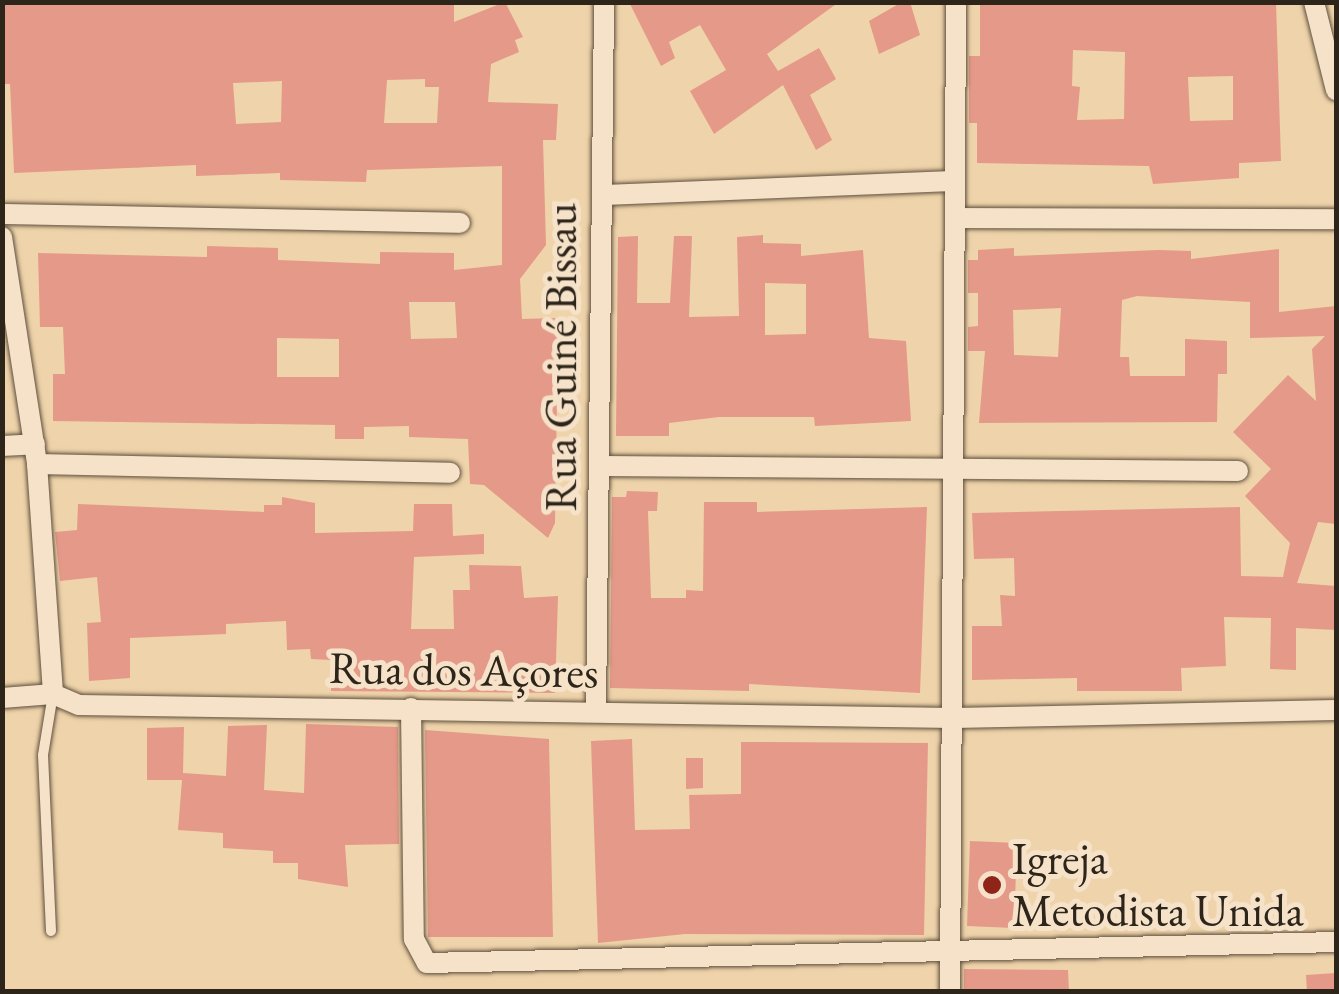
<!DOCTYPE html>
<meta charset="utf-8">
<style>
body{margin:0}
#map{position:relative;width:1339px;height:994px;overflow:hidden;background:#efd3aa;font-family:"EB Garamond",serif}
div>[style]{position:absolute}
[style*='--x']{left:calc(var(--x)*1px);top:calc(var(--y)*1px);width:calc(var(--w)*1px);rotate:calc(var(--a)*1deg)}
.building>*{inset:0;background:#e59989}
.roads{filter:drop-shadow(0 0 2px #5e503e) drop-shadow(0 0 2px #5e503e)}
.service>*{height:10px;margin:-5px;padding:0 5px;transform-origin:5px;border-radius:5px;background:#f5e2c8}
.minor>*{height:20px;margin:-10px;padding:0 10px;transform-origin:10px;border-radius:10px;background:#f5e2c8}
.dots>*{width:28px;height:28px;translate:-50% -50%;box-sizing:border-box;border:5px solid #f5e2c8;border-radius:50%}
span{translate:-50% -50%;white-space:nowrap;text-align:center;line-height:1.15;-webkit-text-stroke:10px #f5e2c8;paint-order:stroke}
.street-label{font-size:45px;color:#2e251a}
.poi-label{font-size:45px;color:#2e251a}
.left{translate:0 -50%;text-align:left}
.frame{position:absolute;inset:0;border:5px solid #2e251a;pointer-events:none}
</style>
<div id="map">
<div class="building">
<i style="clip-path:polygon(evenodd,2px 2px,454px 2px,454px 22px,505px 2px,523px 37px,515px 40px,519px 52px,491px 64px,488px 102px,558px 104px,556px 140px,543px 140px,546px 245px,520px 279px,522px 319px,555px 318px,558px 336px,555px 523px,548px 538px,484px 485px,470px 484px,468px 439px,409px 437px,409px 426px,364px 427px,364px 439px,335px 439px,335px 425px,53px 421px,53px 374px,65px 374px,63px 327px,40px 327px,38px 253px,207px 257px,207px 246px,278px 248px,278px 260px,380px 264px,380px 252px,454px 253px,454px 270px,502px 265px,502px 166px,367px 170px,366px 182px,280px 180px,280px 173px,196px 176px,196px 165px,14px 173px,10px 84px,2px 84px,2px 2px,425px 79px,425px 87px,439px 87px,437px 123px,384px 123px,387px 80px,425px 79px,2px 2px,282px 81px,281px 122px,236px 124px,233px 83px,282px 81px,2px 2px,409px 302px,455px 302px,457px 338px,411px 339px,409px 302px,2px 2px,277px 338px,339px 339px,339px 377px,277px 377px,277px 338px)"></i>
<i style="clip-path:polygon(629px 2px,839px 2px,767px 54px,778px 71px,819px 48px,836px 79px,810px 95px,832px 140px,816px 150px,783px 85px,714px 134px,690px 91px,726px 70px,700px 25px,669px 42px,675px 58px,661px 66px)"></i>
<i style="clip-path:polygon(902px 2px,910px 2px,920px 35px,879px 54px,869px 21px)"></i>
<i style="clip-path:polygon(evenodd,980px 2px,1276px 2px,1281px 161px,1239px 163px,1239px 178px,1153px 184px,1149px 166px,977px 163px,977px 123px,969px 123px,969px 56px,980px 56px,980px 2px,1073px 50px,1125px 52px,1124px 119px,1077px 120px,1080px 87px,1072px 86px,1073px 50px,980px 2px,1233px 76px,1233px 120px,1190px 121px,1188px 77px,1233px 76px)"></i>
<i style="clip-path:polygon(evenodd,763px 235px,763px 243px,801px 244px,801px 256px,863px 250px,869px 338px,906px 341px,911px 421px,815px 426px,814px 417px,719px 417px,669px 423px,669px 436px,616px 436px,618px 237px,638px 236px,637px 303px,670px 303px,674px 236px,692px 236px,689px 317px,739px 316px,737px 237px,763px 235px,765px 283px,806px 284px,806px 334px,765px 335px,765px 283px)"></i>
<i style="clip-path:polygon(evenodd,1014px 248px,1014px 256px,1158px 250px,1191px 251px,1191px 259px,1279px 249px,1279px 312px,1336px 306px,1336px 524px,1318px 522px,1297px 583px,1336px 586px,1336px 630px,1296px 628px,1296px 670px,1270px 669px,1271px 618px,1224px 617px,1226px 666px,1181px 668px,1182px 691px,1077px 691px,1077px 678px,972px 680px,972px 626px,1002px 626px,1000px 595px,1015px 596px,1014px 558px,974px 559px,972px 513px,1240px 507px,1241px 576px,1283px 577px,1290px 543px,1245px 496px,1271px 469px,1233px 432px,1288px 375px,1316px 401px,1312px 349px,1325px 336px,1250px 338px,1250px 302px,1137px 296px,1122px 300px,1120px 357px,1129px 357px,1130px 376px,1185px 376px,1185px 339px,1227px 341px,1227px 374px,1218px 374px,1217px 422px,979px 423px,985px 351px,968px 351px,968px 327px,978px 326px,978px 293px,968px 293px,968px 260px,978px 260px,978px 250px,1014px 248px,1061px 308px,1058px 357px,1014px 355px,1013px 310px,1061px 308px)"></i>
<i style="clip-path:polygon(627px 491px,658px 492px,657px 511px,648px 511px,651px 598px,686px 598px,686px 590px,703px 591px,704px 502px,757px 502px,757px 512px,927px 507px,920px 693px,749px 684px,749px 691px,610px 688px,612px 497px,626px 497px)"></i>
<i style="clip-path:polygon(282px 497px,315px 503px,315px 533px,413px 531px,414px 504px,452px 504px,453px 536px,484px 534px,484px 554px,414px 557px,411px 629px,454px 629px,453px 590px,470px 590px,469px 565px,521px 566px,524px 598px,558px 596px,555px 693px,331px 691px,331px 660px,311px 659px,310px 649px,287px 650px,286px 621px,226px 624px,226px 634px,130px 638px,130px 678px,89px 681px,87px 623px,101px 622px,97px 577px,60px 581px,55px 532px,77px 530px,78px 504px,264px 512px,264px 505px,282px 505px)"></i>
<i style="clip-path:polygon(306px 724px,398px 727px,399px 844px,345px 845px,348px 887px,298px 879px,298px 863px,273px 863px,273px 851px,223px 848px,223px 833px,178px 830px,182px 780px,147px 780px,147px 728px,184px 727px,183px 773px,226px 776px,228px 726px,267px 725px,264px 790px,304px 793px)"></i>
<i style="clip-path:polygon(425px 730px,549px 739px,553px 937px,428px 937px)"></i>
<i style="clip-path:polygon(632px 739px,635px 830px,690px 829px,689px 795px,741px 794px,741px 742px,928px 743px,924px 935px,685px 934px,598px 943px,591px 741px)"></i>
<i style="clip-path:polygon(686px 758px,703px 758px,703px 788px,686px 789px)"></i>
<i style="clip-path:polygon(970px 841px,1017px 843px,1014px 928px,967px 926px)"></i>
<i style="clip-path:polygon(964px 969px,1068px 970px,1069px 992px,964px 992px)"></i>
<i style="clip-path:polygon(1336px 973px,1336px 992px,1307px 992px,1306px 975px)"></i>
</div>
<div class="roads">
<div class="service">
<i style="--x:51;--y:931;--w:176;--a:-92.6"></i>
<i style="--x:43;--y:755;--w:62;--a:-80.7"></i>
</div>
<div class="minor">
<i style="--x:1314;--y:2;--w:91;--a:76"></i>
<i style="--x:602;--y:195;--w:353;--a:-2.3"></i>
<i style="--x:2;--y:214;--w:458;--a:1.1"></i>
<i style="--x:956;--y:218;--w:380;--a:0.2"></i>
<i style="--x:2;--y:237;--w:230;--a:81.2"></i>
<i style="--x:37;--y:464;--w:231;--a:86"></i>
<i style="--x:53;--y:694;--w:28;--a:23"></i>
<i style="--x:79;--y:705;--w:875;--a:0.85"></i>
<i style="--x:954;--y:718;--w:382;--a:-1.2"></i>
<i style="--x:2;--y:446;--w:33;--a:-3"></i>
<i style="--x:37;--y:464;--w:413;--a:1.2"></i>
<i style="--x:602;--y:466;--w:636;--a:0.45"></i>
<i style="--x:2;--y:698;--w:51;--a:-4.5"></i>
<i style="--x:411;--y:708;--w:231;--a:89.3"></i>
<i style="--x:414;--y:939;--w:27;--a:62"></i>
<i style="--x:427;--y:963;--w:909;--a:-1.32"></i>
<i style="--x:596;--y:712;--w:710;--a:-89.35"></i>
<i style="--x:950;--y:992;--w:990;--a:-89.65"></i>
</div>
</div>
<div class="dots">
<i style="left:992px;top:885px;background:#8f2418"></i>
</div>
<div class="street-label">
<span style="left:561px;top:357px;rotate:-90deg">Rua Guiné Bissau</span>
<span style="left:464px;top:670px;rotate:1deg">Rua dos Açores</span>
</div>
<div class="poi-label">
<span class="left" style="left:1012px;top:885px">Igreja<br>Metodista Unida</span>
</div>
<div class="frame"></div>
</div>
